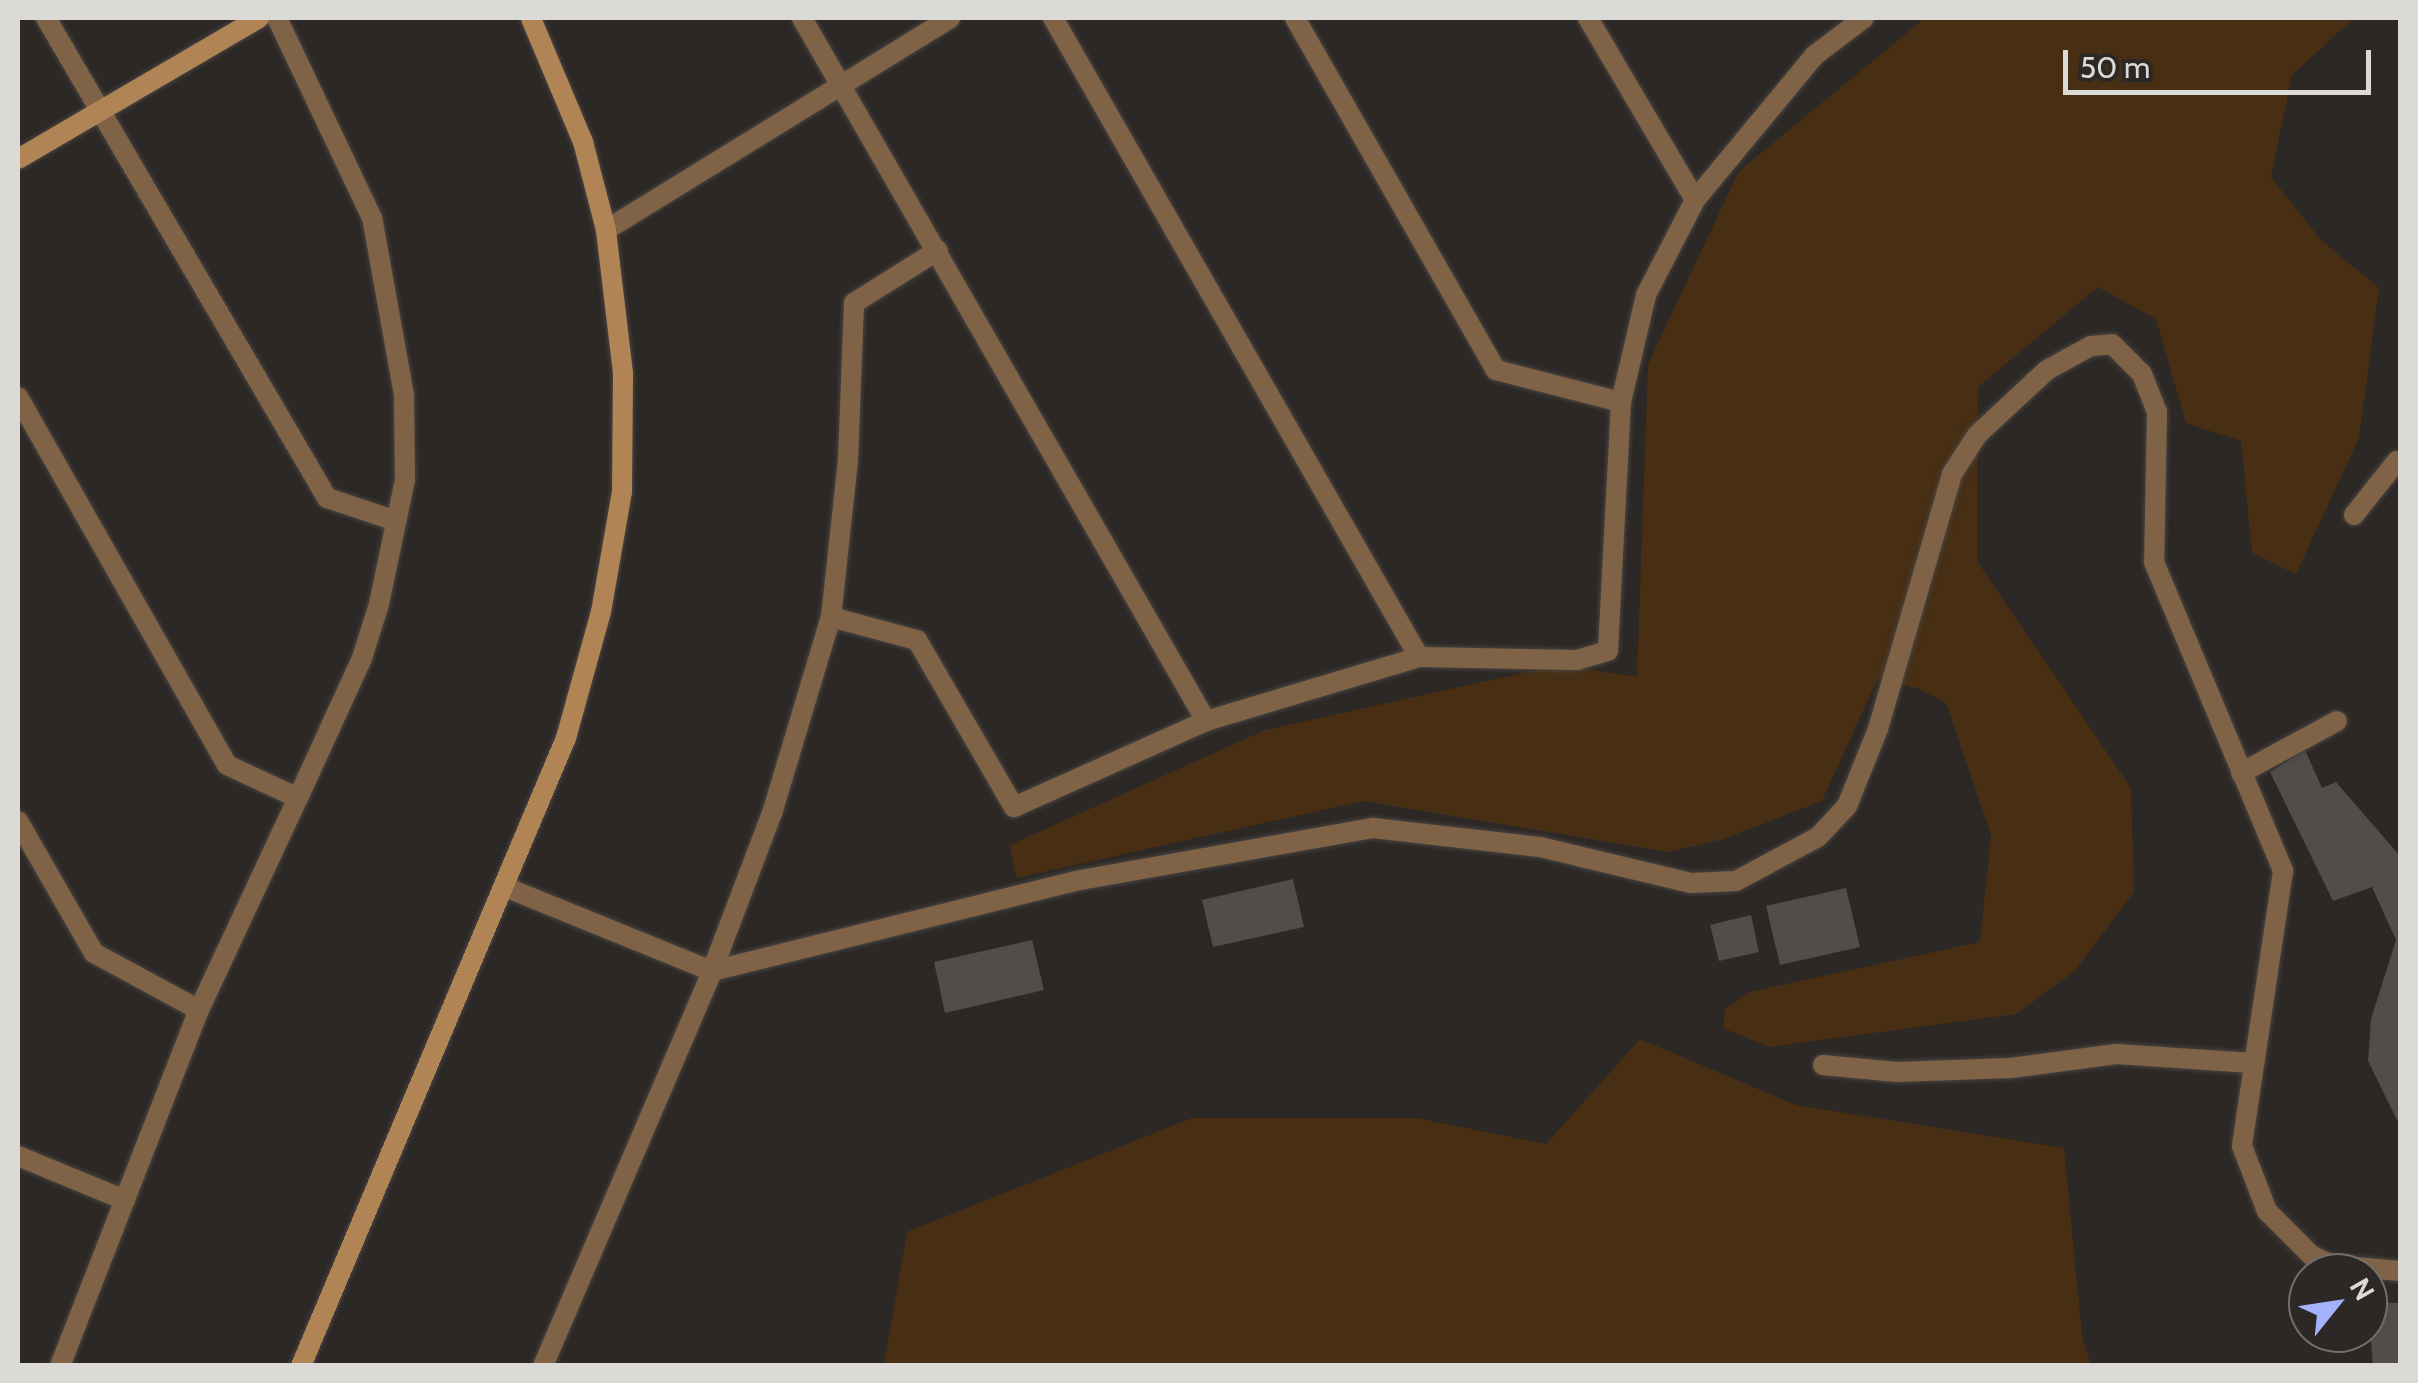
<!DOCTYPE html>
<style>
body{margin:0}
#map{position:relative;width:2418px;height:1383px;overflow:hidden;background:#2c2825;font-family:Cabin,sans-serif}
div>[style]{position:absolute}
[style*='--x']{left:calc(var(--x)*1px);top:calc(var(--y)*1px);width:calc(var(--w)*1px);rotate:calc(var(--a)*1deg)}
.green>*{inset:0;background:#482e13}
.building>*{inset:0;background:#514d49}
.roads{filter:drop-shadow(0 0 2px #484441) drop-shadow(0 0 2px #484441)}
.lane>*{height:20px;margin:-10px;padding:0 10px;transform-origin:10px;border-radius:10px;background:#806347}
.street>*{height:20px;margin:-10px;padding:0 10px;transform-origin:10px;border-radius:10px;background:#806347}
.secondary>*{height:20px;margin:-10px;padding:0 10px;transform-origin:10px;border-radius:10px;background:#b18456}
span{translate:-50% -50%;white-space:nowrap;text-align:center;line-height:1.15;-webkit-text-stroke:9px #2c2825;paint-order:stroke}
.frame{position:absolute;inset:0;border:20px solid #dcdad7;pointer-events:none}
.north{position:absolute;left:2288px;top:1253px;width:100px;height:100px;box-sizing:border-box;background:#2c2825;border:2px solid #726f6c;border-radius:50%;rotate:60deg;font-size:28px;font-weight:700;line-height:40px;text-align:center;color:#dcdad7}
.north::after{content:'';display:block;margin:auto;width:35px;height:45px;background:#a4b2fc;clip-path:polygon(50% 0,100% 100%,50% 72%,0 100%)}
.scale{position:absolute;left:2063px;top:50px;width:308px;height:45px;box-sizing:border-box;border:5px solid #dcdad7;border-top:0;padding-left:12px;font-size:30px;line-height:35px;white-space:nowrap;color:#dcdad7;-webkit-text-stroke:8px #2c2825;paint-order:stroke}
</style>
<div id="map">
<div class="green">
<i style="clip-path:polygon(1925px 18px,2354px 18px,2292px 75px,2271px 177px,2321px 240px,2379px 288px,2359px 438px,2296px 574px,2252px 553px,2241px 441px,2186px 423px,2156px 319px,2098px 287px,1978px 387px,1977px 561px,2131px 788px,2134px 892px,2074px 972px,2016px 1014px,1769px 1047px,1723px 1028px,1725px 1009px,1749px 992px,1980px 942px,1991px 835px,1946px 703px,1918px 688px,1877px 680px,1822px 801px,1724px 839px,1668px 852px,1364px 801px,1016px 878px,1010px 845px,1265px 730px,1559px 665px,1637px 677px,1648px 364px,1739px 171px)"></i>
<i style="clip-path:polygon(1640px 1039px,1796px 1105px,2064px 1148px,2082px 1335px,2091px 1365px,884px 1365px,907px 1232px,1192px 1118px,1416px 1118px,1546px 1144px)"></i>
</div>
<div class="building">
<i style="clip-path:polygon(2305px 750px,2322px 788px,2336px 782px,2400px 856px,2400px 1126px,2368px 1061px,2371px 1019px,2396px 940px,2372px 887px,2333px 901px,2270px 772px)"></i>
<i style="clip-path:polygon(1293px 879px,1304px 927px,1213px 947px,1202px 900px)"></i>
<i style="clip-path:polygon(1846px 888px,1860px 947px,1780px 965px,1766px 906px)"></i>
<i style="clip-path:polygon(1751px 915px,1759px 952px,1719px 961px,1710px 925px)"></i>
<i style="clip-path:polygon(1032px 940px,1044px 990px,945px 1013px,934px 962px)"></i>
<i style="clip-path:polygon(2368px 1302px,2400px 1303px,2400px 1366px,2373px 1366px)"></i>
</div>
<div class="roads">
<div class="lane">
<i style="--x:2241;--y:773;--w:109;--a:-28.4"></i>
<i style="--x:1823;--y:1065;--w:74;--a:5.4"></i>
<i style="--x:1897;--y:1072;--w:114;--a:-2"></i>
<i style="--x:2011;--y:1068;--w:106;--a:-7.6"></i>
<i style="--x:2116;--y:1054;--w:137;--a:3.8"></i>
</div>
<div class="street">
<i style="--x:46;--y:18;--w:556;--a:59.65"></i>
<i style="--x:327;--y:498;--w:73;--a:18.4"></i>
<i style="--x:802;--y:18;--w:811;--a:60.11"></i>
<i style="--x:1206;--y:721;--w:222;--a:-16.7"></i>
<i style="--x:1419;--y:657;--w:736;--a:-119.8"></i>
<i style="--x:1295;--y:18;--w:405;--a:60.3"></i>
<i style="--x:1496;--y:370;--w:129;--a:14.4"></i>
<i style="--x:1621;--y:402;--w:249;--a:93"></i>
<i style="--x:1608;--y:651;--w:32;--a:164"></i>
<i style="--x:1577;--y:660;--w:158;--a:-178.9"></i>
<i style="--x:1588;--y:18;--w:211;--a:59.5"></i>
<i style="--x:606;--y:230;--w:404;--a:-31.6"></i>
<i style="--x:18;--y:397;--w:423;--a:60.4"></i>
<i style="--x:227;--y:765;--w:78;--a:24.9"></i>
<i style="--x:298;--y:798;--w:154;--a:-65.4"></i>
<i style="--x:362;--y:658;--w:57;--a:-72.5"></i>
<i style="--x:379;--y:604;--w:127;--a:-78.2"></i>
<i style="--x:405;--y:480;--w:85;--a:-90.7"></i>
<i style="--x:404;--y:395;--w:180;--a:-100.2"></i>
<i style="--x:372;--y:218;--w:221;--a:-115.4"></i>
<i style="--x:1621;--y:402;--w:110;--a:-76.8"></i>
<i style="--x:1646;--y:295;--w:107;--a:-62.7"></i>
<i style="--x:1695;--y:200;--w:188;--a:-50.4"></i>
<i style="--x:1815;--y:55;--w:61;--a:-37.1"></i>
<i style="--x:2354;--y:515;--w:69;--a:-51.5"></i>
<i style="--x:2397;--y:461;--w:5;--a:53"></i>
<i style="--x:831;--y:617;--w:89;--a:15"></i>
<i style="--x:917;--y:640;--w:193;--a:59.9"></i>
<i style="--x:1014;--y:807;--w:210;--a:-24.1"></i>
<i style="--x:18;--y:821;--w:152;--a:60.1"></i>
<i style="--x:94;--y:953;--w:119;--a:28.5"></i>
<i style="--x:199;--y:1010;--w:234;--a:-65"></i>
<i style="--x:505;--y:887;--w:223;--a:22.1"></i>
<i style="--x:712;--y:971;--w:374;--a:-13.9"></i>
<i style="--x:1075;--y:881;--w:303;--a:-10.1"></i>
<i style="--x:1373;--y:828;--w:168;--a:6.5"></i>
<i style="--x:1540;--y:847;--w:155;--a:13.4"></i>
<i style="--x:1691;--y:883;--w:45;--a:-2.5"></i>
<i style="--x:1736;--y:881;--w:93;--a:-28.2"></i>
<i style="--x:1818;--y:837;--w:42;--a:-46.9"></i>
<i style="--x:1847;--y:806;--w:83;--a:-68.1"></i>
<i style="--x:1878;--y:729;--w:266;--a:-73.8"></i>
<i style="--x:1952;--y:474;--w:46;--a:-57.3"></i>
<i style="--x:1977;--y:435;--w:96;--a:-42.9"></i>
<i style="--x:2047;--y:370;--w:50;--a:-28.6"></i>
<i style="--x:2091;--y:346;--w:21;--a:-5"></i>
<i style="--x:2112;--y:344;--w:42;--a:45"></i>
<i style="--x:2142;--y:374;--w:41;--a:68.5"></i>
<i style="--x:2157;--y:412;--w:150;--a:91.1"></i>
<i style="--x:2154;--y:562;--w:335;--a:67.3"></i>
<i style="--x:2283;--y:871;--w:278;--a:98.5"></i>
<i style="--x:2242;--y:1146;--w:70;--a:69"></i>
<i style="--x:2267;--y:1211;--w:64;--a:45"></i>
<i style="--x:2312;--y:1256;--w:22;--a:24"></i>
<i style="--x:2332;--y:1265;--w:68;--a:5"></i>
<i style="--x:18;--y:1156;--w:116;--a:22.4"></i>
<i style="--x:60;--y:1366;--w:382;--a:-68.7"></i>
<i style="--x:543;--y:1366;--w:430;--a:-66.8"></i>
<i style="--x:712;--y:971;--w:172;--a:-69.2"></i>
<i style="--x:773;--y:810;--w:202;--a:-73.3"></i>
<i style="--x:831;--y:617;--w:158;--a:-83.8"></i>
<i style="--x:848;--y:460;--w:157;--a:-87.8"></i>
<i style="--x:854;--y:303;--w:99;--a:-32.2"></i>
</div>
<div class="secondary">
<i style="--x:18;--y:159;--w:279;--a:-30.3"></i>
<i style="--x:301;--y:1366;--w:682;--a:-67.12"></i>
<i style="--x:566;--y:738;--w:131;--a:-74.5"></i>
<i style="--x:601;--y:612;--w:122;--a:-80.1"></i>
<i style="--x:622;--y:492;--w:119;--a:-89.5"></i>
<i style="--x:623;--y:373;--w:144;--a:-96.8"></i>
<i style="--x:606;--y:230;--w:91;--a:-104.6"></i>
<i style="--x:583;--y:142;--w:134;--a:-112.8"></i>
</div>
</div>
<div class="frame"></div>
<div class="north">N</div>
<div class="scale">50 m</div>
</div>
